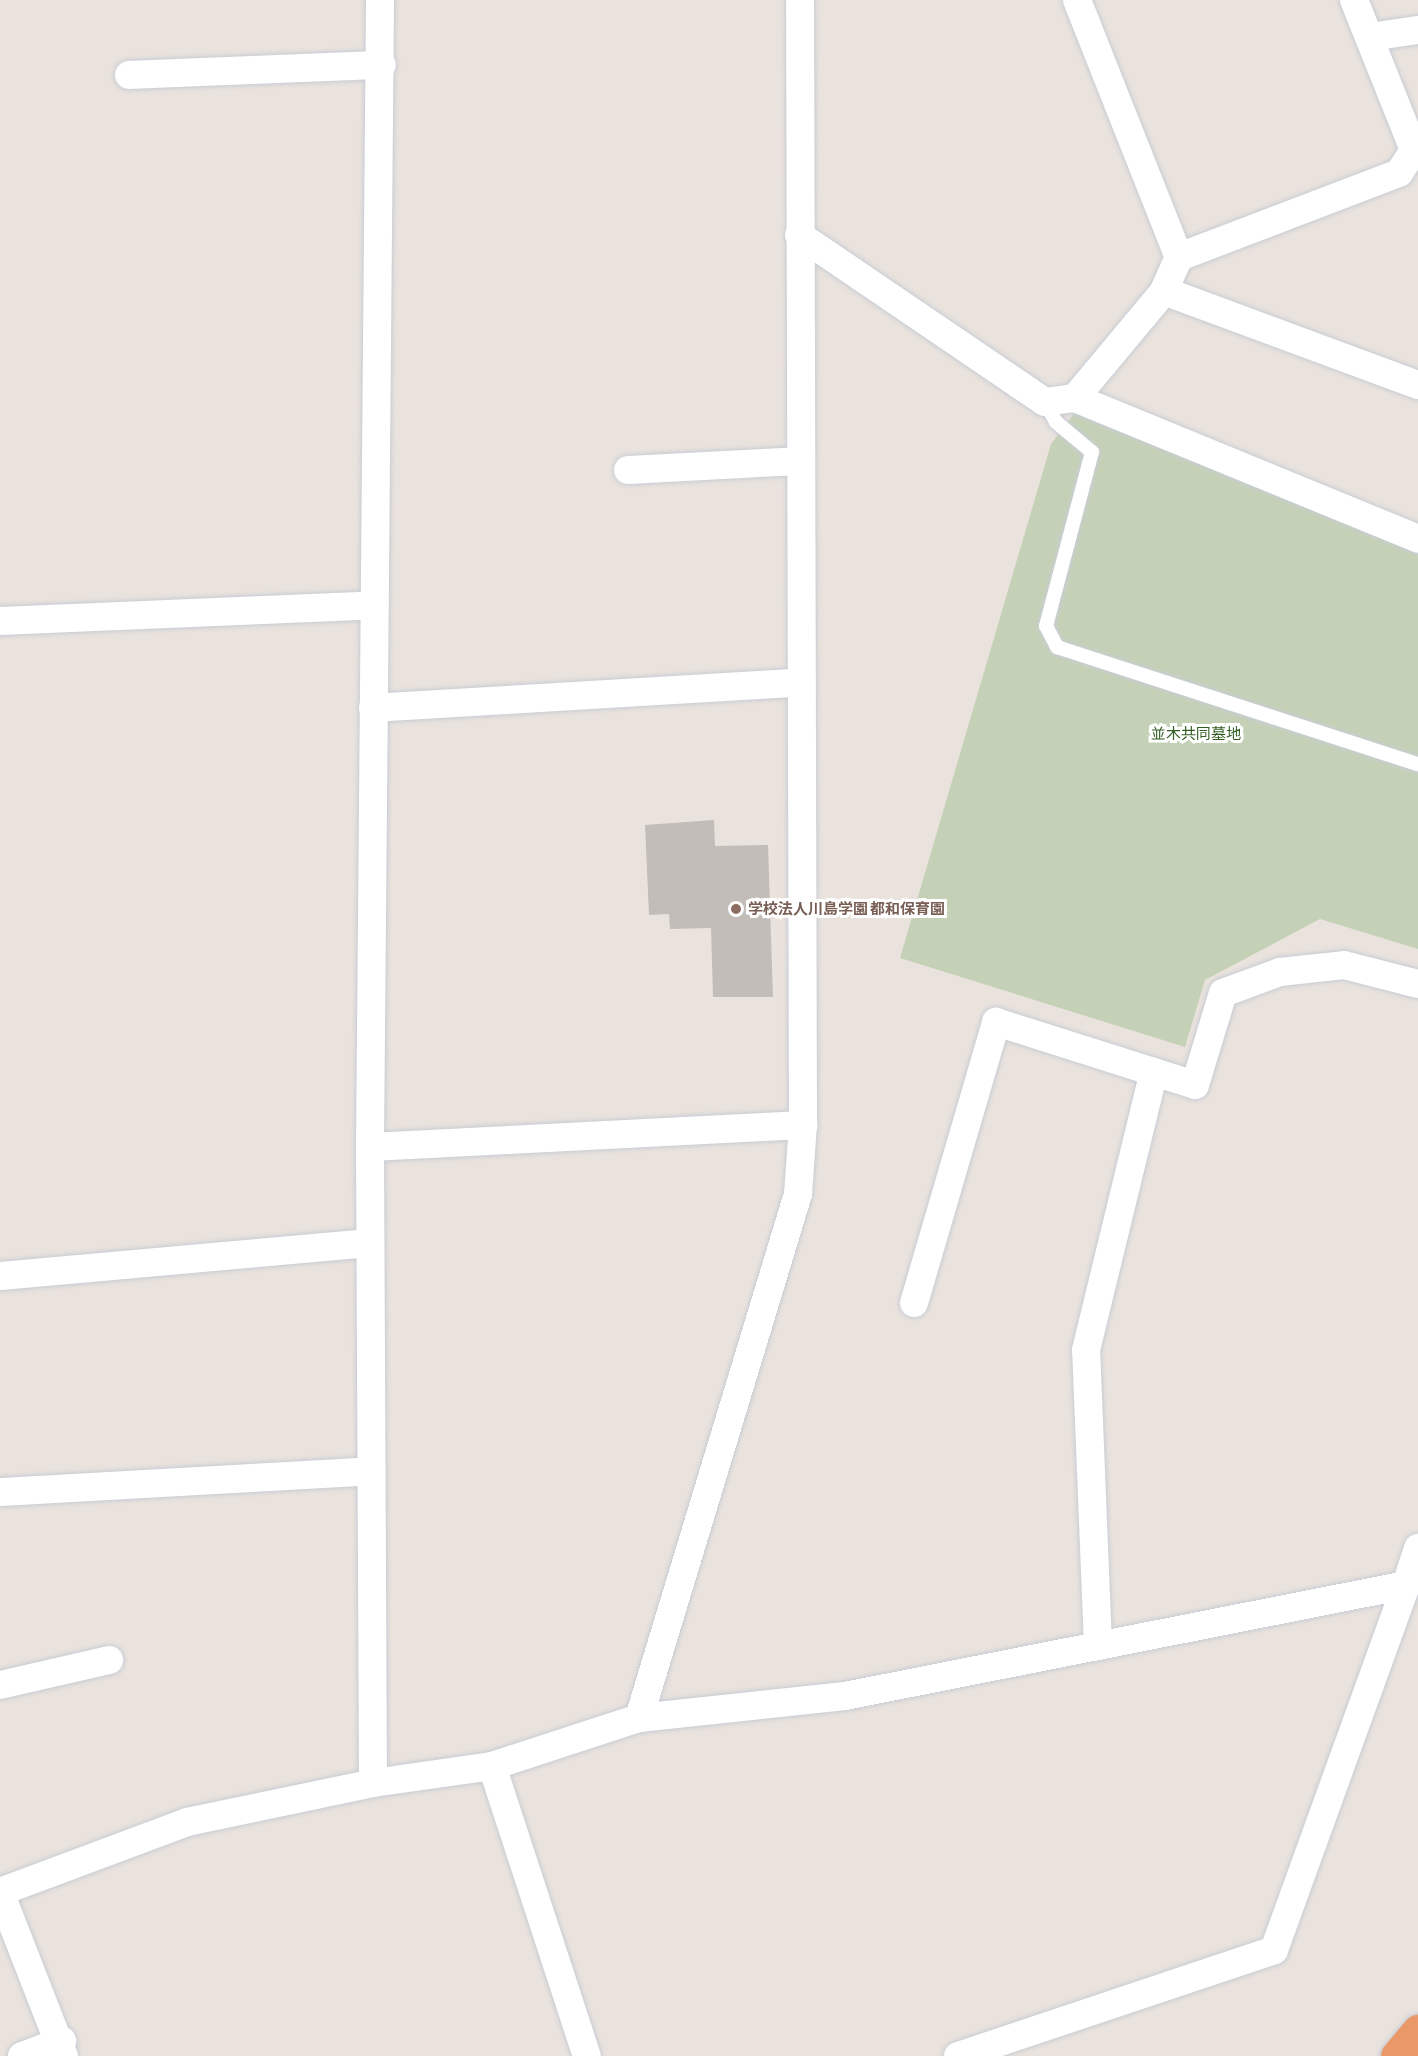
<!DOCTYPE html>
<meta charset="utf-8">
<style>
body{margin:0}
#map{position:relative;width:1418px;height:2056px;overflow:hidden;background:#eae3dd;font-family:"Asap Condensed","Noto Sans JP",sans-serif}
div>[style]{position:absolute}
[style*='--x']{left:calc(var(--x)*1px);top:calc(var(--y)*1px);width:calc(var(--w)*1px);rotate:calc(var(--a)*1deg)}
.cemetery>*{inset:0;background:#c5d1b6}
.building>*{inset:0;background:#c2bdb9}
.roads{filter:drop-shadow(0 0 2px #c8ccd5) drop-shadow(0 0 2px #c8ccd5)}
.lane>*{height:14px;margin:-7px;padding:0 7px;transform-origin:7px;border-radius:7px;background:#fff}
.street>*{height:28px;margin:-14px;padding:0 14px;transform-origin:14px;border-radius:14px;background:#fff}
.highway>*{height:33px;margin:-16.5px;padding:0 16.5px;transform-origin:16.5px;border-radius:16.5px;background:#ea9867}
.dots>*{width:16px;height:16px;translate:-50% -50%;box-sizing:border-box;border:3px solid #fff;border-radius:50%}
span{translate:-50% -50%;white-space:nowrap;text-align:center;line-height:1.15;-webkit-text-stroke:6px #fff;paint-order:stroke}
.park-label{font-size:15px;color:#325d22}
.education-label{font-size:15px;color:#785e54;font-weight:700}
.left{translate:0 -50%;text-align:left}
</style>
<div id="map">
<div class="cemetery">
<i style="clip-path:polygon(1079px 407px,1418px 551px,1418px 949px,1320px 919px,1205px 980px,1185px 1047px,900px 958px,1051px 444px)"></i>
</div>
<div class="building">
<i style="clip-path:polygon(714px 820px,715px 846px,768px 845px,773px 997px,713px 997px,711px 928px,670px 929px,669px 914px,649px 915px,645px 825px)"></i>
</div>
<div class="roads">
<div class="lane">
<i style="--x:1045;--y:402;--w:23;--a:61"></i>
<i style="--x:1056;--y:422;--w:47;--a:39.8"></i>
<i style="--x:1092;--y:452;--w:180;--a:104.8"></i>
<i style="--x:1046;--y:626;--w:24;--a:62"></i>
<i style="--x:1057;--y:647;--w:379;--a:18"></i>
</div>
<div class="street">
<i style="--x:1077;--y:0;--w:277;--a:68.4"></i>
<i style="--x:1354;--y:0;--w:162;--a:68.2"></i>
<i style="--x:1414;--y:150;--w:27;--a:123"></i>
<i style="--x:1399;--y:173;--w:235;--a:159.1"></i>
<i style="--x:1179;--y:257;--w:37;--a:114"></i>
<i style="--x:1164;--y:291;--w:271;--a:20.3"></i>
<i style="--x:1370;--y:37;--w:49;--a:-8.3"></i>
<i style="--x:129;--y:75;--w:253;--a:-2.3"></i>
<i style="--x:799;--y:235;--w:297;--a:34.2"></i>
<i style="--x:1045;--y:402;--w:30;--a:-8"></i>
<i style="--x:1075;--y:398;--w:371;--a:22.3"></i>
<i style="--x:1075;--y:398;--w:139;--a:-50.2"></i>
<i style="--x:628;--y:470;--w:170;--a:-3"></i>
<i style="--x:0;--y:621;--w:375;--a:-2.4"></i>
<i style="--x:373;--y:708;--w:427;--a:-3.4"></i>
<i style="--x:370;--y:1147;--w:434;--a:-2.9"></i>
<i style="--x:0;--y:1276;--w:371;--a:-5.1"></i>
<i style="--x:914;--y:1303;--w:293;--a:-73.7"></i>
<i style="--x:996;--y:1022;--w:166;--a:17.6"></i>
<i style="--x:0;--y:1492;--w:372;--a:-3.2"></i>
<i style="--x:1098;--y:1646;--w:296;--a:-92.3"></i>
<i style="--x:1086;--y:1350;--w:286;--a:-76.3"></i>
<i style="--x:1154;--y:1072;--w:43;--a:17.6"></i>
<i style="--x:1195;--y:1085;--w:96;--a:-73.1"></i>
<i style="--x:1223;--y:993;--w:61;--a:-20.2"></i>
<i style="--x:1280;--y:972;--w:64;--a:-6.2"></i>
<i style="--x:1344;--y:965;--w:76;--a:14.4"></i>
<i style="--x:0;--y:1685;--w:112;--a:-12.9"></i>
<i style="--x:639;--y:1718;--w:548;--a:-73.12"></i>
<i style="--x:798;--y:1194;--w:69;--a:-85.9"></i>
<i style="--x:803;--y:1125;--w:1125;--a:-90.15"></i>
<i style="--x:492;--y:1766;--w:305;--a:71.9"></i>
<i style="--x:373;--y:1783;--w:636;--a:-90.27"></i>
<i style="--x:370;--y:1147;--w:1147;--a:-89.5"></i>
<i style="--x:0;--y:1892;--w:200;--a:-20.5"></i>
<i style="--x:187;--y:1822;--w:190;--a:-11.8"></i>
<i style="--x:373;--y:1783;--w:120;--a:-8.1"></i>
<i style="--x:492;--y:1766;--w:155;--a:-18.1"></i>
<i style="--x:639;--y:1718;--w:207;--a:-6.1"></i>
<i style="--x:845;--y:1696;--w:572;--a:-11.19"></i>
<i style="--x:1406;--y:1585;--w:39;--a:-72"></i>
<i style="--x:0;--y:1892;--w:176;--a:68.7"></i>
<i style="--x:22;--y:2056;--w:43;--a:-20.6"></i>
<i style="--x:958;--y:2056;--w:333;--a:-18.5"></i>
<i style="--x:1274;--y:1950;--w:388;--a:-70.1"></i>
</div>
<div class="highway">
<i style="--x:1397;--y:2056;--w:33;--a:-50"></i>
</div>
</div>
<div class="dots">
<i style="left:736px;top:909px;background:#8d6e63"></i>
</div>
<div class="park-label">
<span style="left:1196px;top:734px">並木共同墓地</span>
</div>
<div class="education-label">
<span class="left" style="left:748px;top:909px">学校法人川島学園 都和保育園</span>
</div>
</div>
